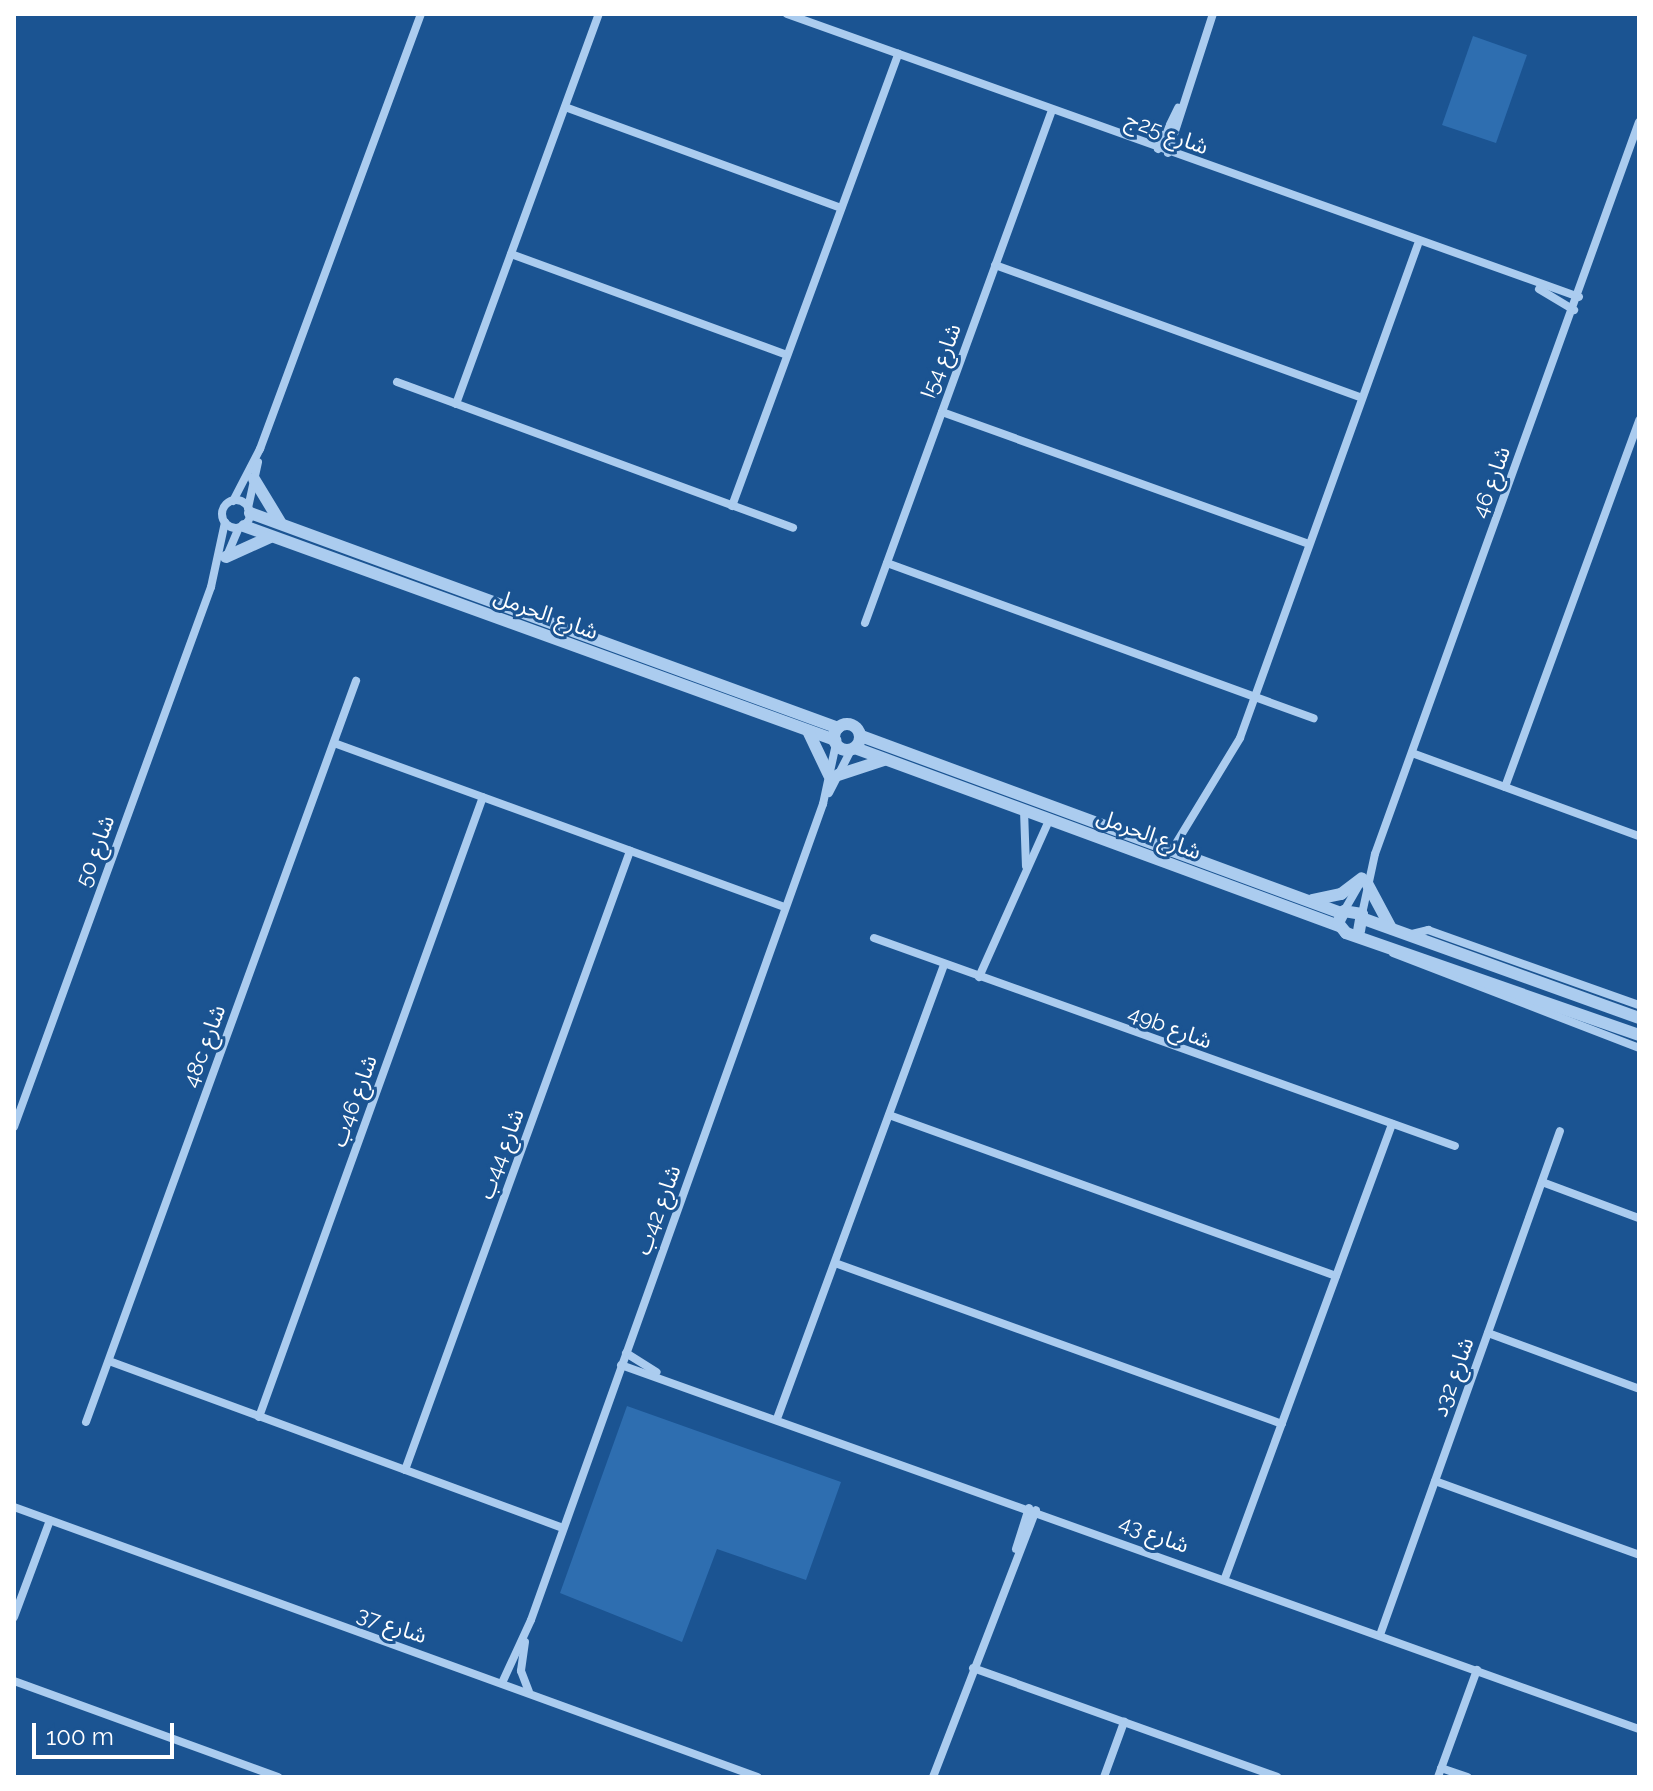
<!DOCTYPE html>
<meta charset="utf-8">
<style>
body{margin:0}
#map{position:relative;width:1653px;height:1791px;overflow:hidden;background:#1b5492;font-family:Raleway,"Noto Sans Arabic",sans-serif}
div>[style]{position:absolute}
[style*='--x']{left:calc(var(--x)*1px);top:calc(var(--y)*1px);width:calc(var(--w)*1px);rotate:calc(var(--a)*1deg)}
.green>*{inset:0;background:#2e6eb0}
.minor>*{height:8px;margin:-4px;padding:0 4px;transform-origin:4px;border-radius:4px;background:#abccef}
.minor>.ring{margin:-4px;padding:0;box-sizing:content-box;background:none;border:8px solid #abccef;border-radius:50%}
.tertiary>*{height:12px;margin:-6px;padding:0 6px;transform-origin:6px;border-radius:6px;background:#abccef}
.tertiary>.ring{margin:-6px;padding:0;box-sizing:content-box;background:none;border:12px solid #abccef;border-radius:50%}
span{translate:-50% -50%;white-space:nowrap;text-align:center;line-height:1.15;-webkit-text-stroke:6px #1b5492;paint-order:stroke}
.street-label{font-size:22px;color:#fff}
.frame{position:absolute;inset:0;border:16px solid #fff;pointer-events:none}
.scale{position:absolute;left:32px;top:1723px;width:142px;height:36px;box-sizing:border-box;border:4px solid #fff;border-top:0;padding-left:10px;font-size:24px;line-height:28px;white-space:nowrap;color:#fff;-webkit-text-stroke:6px #1b5492;paint-order:stroke}
</style>
<div id="map">
<div class="green">
<i style="clip-path:polygon(1473px 36px,1527px 55px,1496px 143px,1442px 125px)"></i>
<i style="clip-path:polygon(627px 1406px,841px 1482px,806px 1580px,717px 1549px,682px 1642px,560px 1593px)"></i>
</div>
<div class="minor">
<i style="--x:787;--y:14;--w:841;--a:19.66"></i>
<i style="--x:565;--y:107;--w:294;--a:20.1"></i>
<i style="--x:1158;--y:149;--w:46;--a:-64"></i>
<i style="--x:1168;--y:153;--w:146;--a:-72.1"></i>
<i style="--x:511;--y:254;--w:294;--a:20.1"></i>
<i style="--x:995;--y:265;--w:390;--a:19.9"></i>
<i style="--x:1539;--y:289;--w:41;--a:31"></i>
<i style="--x:397;--y:382;--w:422;--a:20.2"></i>
<i style="--x:456;--y:404;--w:415;--a:-69.9"></i>
<i style="--x:942;--y:412;--w:390;--a:19.8"></i>
<i class="ring" style="left:222px;top:500px;width:20px;height:20px"></i>
<i style="--x:233;--y:501;--w:59;--a:-62.6"></i>
<i style="--x:260;--y:449;--w:464;--a:-69.7"></i>
<i style="--x:732;--y:506;--w:482;--a:-69.8"></i>
<i style="--x:248;--y:508;--w:47;--a:-77.7"></i>
<i style="--x:226;--y:558;--w:33;--a:-67"></i>
<i style="--x:887;--y:563;--w:454;--a:20"></i>
<i style="--x:865;--y:623;--w:546;--a:-69.97"></i>
<i style="--x:334;--y:743;--w:480;--a:20"></i>
<i style="--x:1412;--y:753;--w:242;--a:20.1"></i>
<i style="--x:1505;--y:787;--w:391;--a:-69.9"></i>
<i style="--x:829;--y:793;--w:48;--a:-62.9"></i>
<i style="--x:1024;--y:810;--w:56;--a:88"></i>
<i style="--x:1172;--y:850;--w:131;--a:-58.7"></i>
<i style="--x:1240;--y:738;--w:525;--a:-70.18"></i>
<i style="--x:1344;--y:911;--w:32;--a:-60"></i>
<i style="--x:1362;--y:914;--w:61;--a:-77.8"></i>
<i style="--x:1375;--y:854;--w:778;--a:-70.17"></i>
<i style="--x:1408;--y:935;--w:21;--a:-14"></i>
<i style="--x:1428;--y:930;--w:224;--a:19.6"></i>
<i style="--x:874;--y:938;--w:617;--a:19.7"></i>
<i style="--x:1393;--y:953;--w:264;--a:21.1"></i>
<i style="--x:979;--y:977;--w:174;--a:-65.9"></i>
<i style="--x:889;--y:1115;--w:475;--a:19.8"></i>
<i style="--x:14;--y:1127;--w:575;--a:-69.96"></i>
<i style="--x:211;--y:587;--w:66;--a:-77.8"></i>
<i style="--x:1542;--y:1182;--w:103;--a:20.4"></i>
<i style="--x:835;--y:1263;--w:475;--a:19.8"></i>
<i style="--x:1488;--y:1333;--w:161;--a:20.3"></i>
<i style="--x:626;--y:1353;--w:36;--a:32"></i>
<i style="--x:109;--y:1361;--w:484;--a:20.2"></i>
<i style="--x:621;--y:1365;--w:1081;--a:19.68"></i>
<i style="--x:778;--y:1416;--w:481;--a:-69.8"></i>
<i style="--x:259;--y:1417;--w:659;--a:-70.14"></i>
<i style="--x:86;--y:1422;--w:789;--a:-69.98"></i>
<i style="--x:405;--y:1470;--w:659;--a:-70.02"></i>
<i style="--x:1435;--y:1481;--w:217;--a:19.9"></i>
<i style="--x:14;--y:1507;--w:791;--a:19.95"></i>
<i style="--x:1016;--y:1549;--w:43;--a:-72.4"></i>
<i style="--x:1225;--y:1578;--w:484;--a:-69.8"></i>
<i style="--x:14;--y:1617;--w:103;--a:-69.6"></i>
<i style="--x:1380;--y:1635;--w:535;--a:-70.35"></i>
<i style="--x:525;--y:1642;--w:29;--a:98"></i>
<i style="--x:521;--y:1671;--w:22;--a:69"></i>
<i style="--x:973;--y:1668;--w:323;--a:19.7"></i>
<i style="--x:14;--y:1681;--w:281;--a:20"></i>
<i style="--x:502;--y:1683;--w:69;--a:-65.3"></i>
<i style="--x:531;--y:1620;--w:867;--a:-70.31"></i>
<i style="--x:823;--y:804;--w:61;--a:-77.8"></i>
<i style="--x:1441;--y:1768;--w:28;--a:19"></i>
<i style="--x:933;--y:1777;--w:286;--a:-68.9"></i>
<i style="--x:1104;--y:1777;--w:59;--a:-70"></i>
<i style="--x:1438;--y:1777;--w:114;--a:-70"></i>
</div>
<div class="tertiary">
<i style="--x:254;--y:479;--w:50;--a:58.8"></i>
<i style="--x:250;--y:513;--w:626;--a:20.08"></i>
<i style="--x:244;--y:526;--w:629;--a:19.91"></i>
<i style="--x:226;--y:557;--w:48;--a:-24.4"></i>
<i class="ring" style="left:834px;top:724px;width:14px;height:14px"></i>
<i style="--x:808;--y:731;--w:49;--a:64.5"></i>
<i style="--x:861;--y:736;--w:512;--a:20.24"></i>
<i style="--x:855;--y:748;--w:516;--a:20.19"></i>
<i style="--x:838;--y:775;--w:48;--a:-18.1"></i>
<i style="--x:1368;--y:885;--w:49;--a:61.9"></i>
<i style="--x:1312;--y:900;--w:30;--a:-12"></i>
<i style="--x:1341;--y:894;--w:26;--a:-37"></i>
<i style="--x:1364;--y:919;--w:292;--a:19.8"></i>
<i style="--x:1359;--y:931;--w:17;--a:-80"></i>
<i style="--x:1362;--y:914;--w:18;--a:-171"></i>
<i style="--x:1344;--y:911;--w:13;--a:117"></i>
<i style="--x:1338;--y:923;--w:13;--a:51"></i>
<i style="--x:1346;--y:933;--w:310;--a:19.2"></i>
</div>
<div class="street-label">
<span style="left:1167px;top:133px;rotate:20deg">شارع 25ج</span>
<span style="left:941px;top:361px;rotate:-70deg">شارع 54ا</span>
<span style="left:1491px;top:482px;rotate:-70deg">شارع 46</span>
<span style="left:546px;top:614px;rotate:20deg">شارع الحرمل</span>
<span style="left:1149px;top:834px;rotate:20deg">شارع الحرمل</span>
<span style="left:95px;top:851px;rotate:-70deg">شارع 50</span>
<span style="left:1170px;top:1027px;rotate:20deg">49b شارع</span>
<span style="left:204px;top:1046px;rotate:-70deg">48c شارع</span>
<span style="left:354px;top:1101px;rotate:-70deg">شارع 46ب</span>
<span style="left:501px;top:1154px;rotate:-70deg">شارع 44ب</span>
<span style="left:658px;top:1210px;rotate:-70deg">شارع 42ب</span>
<span style="left:1453px;top:1377px;rotate:-70deg">شارع 32د</span>
<span style="left:1154px;top:1534px;rotate:20deg">شارع 43</span>
<span style="left:392px;top:1625px;rotate:19deg">شارع 37</span>
</div>
<div class="frame"></div>
<div class="scale">100 m</div>
</div>
